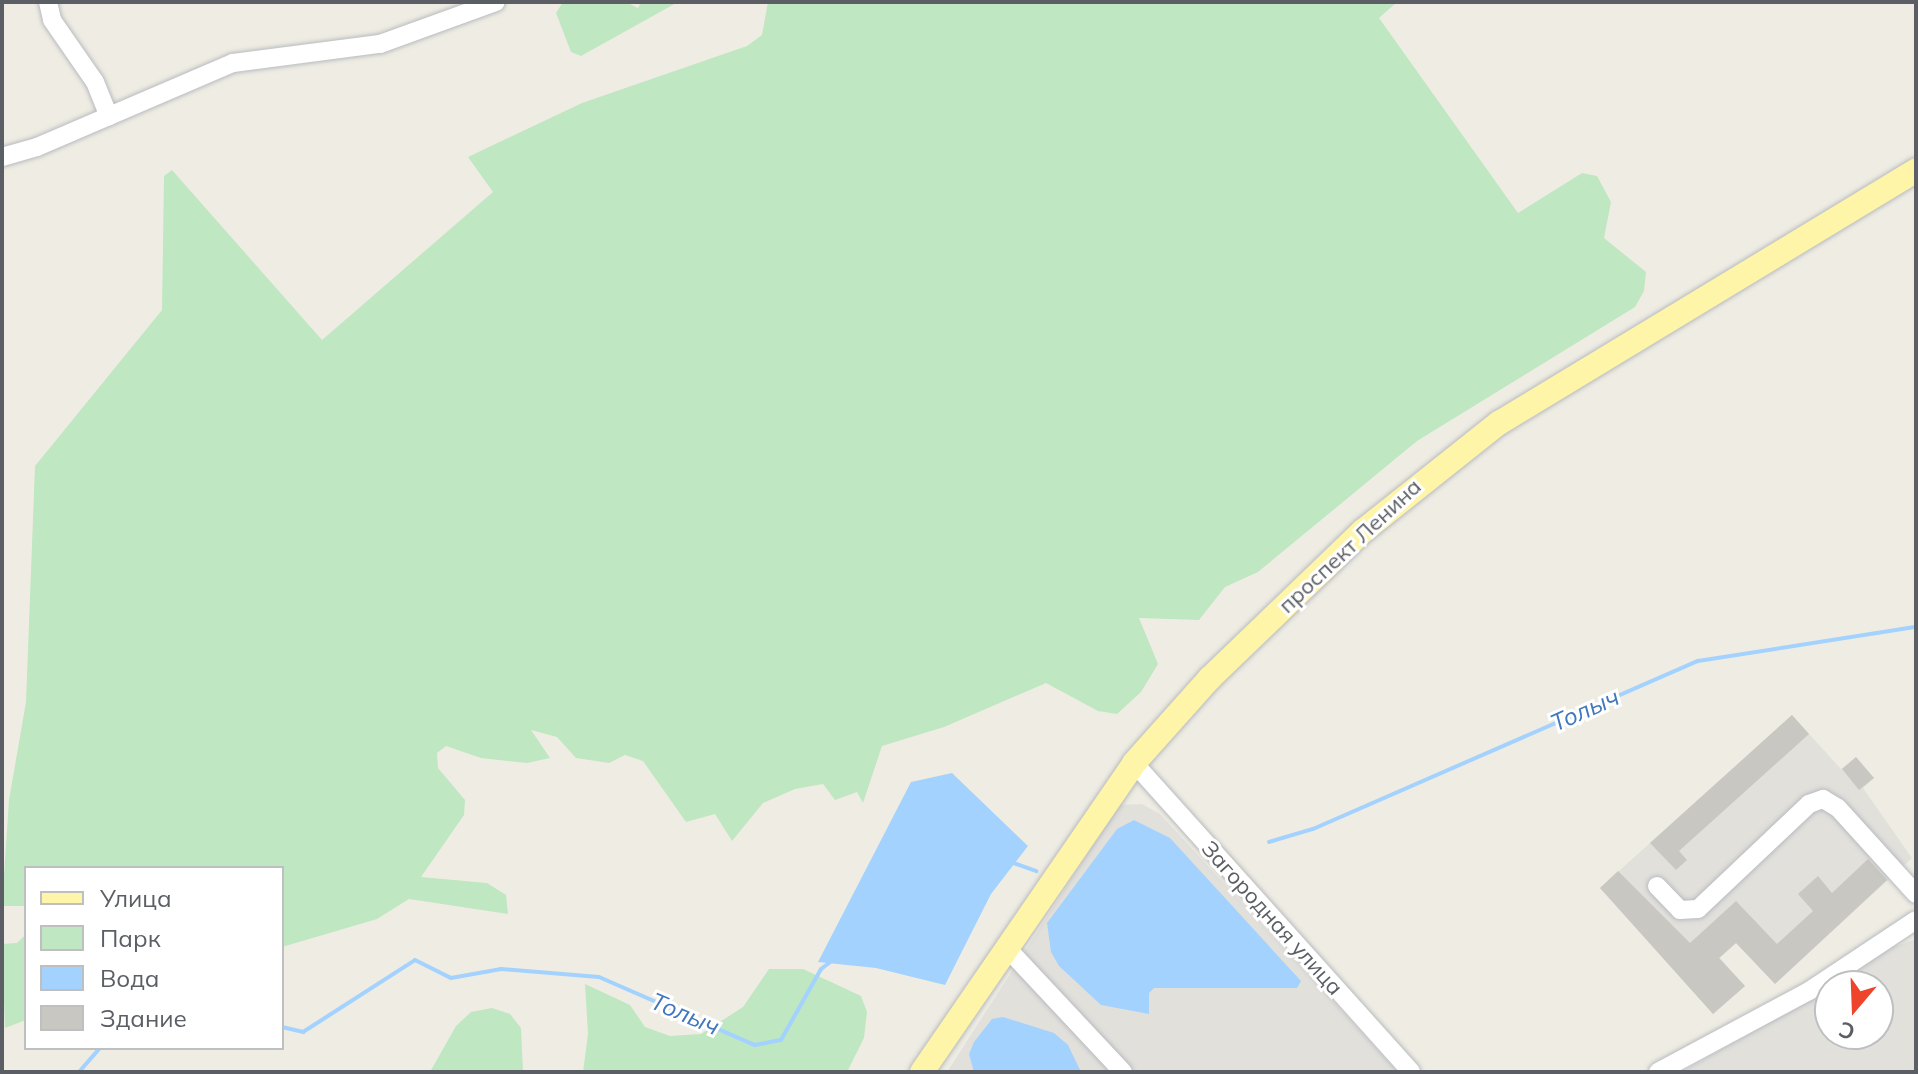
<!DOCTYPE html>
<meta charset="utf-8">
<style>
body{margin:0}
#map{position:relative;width:1918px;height:1074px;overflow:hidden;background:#efede3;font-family:Mulish,sans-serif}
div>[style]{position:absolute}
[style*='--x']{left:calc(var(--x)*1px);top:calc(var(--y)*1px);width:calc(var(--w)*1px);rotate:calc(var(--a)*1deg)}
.industrial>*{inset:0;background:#e2e0db}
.green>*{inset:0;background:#bfe7c1}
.water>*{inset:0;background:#a3d2ff}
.stream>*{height:4px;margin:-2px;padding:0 2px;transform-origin:2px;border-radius:2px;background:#a3d2ff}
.building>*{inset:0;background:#c9c7c1}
.roads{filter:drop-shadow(0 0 2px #b8bbc0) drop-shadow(0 0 2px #b8bbc0)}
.minor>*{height:18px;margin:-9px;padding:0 9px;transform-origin:9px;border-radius:9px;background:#fff}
.major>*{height:24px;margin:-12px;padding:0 12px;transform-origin:12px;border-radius:12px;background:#fff5a8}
span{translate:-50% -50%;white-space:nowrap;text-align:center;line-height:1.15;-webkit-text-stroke:6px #fff;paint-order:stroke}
.street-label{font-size:22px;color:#5b5f65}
.water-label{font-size:24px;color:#4077bd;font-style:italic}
.frame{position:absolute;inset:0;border:4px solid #5b5f65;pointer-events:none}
.legend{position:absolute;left:24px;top:866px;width:260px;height:184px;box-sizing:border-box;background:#fff;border:2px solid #bdbfc1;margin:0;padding:10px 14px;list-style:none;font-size:24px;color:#5b5f65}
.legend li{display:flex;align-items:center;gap:16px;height:40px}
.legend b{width:40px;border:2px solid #bdbfc1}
.north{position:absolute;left:1814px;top:970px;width:80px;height:80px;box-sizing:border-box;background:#fff;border:2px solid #bdbfc1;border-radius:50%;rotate:199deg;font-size:22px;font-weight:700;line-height:32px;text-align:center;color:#5b5f65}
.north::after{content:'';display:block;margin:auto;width:28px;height:36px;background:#ed442b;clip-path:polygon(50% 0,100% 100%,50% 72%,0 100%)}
</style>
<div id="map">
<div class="industrial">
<i style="clip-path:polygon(1792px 715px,1841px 769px,1856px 757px,1874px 778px,1863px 788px,1912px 858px,1775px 984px,1736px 943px,1720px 958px,1745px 986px,1713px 1014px,1600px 888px)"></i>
<i style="clip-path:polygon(1142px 804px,1160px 814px,1398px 1072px,947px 1072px,1119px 805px)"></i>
<i style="clip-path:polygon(1916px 939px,1916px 1072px,1682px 1072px,1830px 988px,1830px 1034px,1878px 1034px,1878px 986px,1834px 986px,1891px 948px)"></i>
</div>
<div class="green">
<i style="clip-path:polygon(563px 2px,626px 2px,638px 8px,641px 2px,678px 2px,581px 56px,571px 52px,556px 13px)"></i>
<i style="clip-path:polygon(768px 2px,1397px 2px,1379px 18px,1518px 213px,1582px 173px,1597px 176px,1611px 202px,1604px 238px,1646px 272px,1644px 291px,1635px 307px,1417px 441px,1258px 572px,1225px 587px,1199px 620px,1139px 618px,1158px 664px,1141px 692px,1117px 714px,1098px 711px,1046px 683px,944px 727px,882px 746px,863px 803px,857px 792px,835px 800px,823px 784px,795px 789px,763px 803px,732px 841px,715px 814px,686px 822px,643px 761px,625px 755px,609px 763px,576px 758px,557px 737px,531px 730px,550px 758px,527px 763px,481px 758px,446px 746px,437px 753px,438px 768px,465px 800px,464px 815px,421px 877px,487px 883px,506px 895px,508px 914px,409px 899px,377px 919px,282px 947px,282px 868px,26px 868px,26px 906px,2px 906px,9px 800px,26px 702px,35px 466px,162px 310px,164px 176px,172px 170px,322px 340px,493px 192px,468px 157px,582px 103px,747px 46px,762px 35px)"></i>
<i style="clip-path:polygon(26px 934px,26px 1020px,5px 1028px,2px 944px,17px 943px)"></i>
<i style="clip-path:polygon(769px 969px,803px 969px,861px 996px,867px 1012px,864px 1038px,847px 1072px,583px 1072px,588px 1034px,585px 984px,630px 1005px,645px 1027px,670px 1036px,701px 1034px,743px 1007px)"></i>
<i style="clip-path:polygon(492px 1008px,510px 1014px,521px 1028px,523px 1072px,430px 1072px,456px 1026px,471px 1012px)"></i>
</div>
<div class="water">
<i style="clip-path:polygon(952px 773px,1028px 846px,991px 894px,945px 985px,876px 968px,818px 962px,911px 782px)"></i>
<i style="clip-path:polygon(1134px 820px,1170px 838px,1301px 981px,1297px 988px,1154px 988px,1149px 993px,1149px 1014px,1101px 1005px,1059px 966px,1051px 952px,1047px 923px,1117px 829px)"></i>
<i style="clip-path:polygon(1003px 1017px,1054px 1033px,1068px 1045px,1081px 1072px,974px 1072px,969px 1054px,974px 1042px,992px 1019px)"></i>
</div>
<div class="stream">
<i style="--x:1269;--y:842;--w:46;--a:-16.5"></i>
<i style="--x:1313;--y:829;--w:420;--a:-23.6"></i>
<i style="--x:1698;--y:661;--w:221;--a:-8.9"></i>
<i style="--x:1011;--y:862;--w:27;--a:20"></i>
<i style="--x:282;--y:1027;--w:22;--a:13"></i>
<i style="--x:303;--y:1032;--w:133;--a:-32.7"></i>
<i style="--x:415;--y:960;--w:40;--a:26.6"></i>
<i style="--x:451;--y:978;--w:51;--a:-10.2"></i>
<i style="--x:501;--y:969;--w:98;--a:4.7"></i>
<i style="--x:599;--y:977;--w:170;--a:23.6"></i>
<i style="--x:755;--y:1045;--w:26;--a:-11"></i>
<i style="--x:781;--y:1040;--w:81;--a:-60.6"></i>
<i style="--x:821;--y:969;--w:15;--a:-37"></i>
<i style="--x:79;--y:1072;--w:32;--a:-49"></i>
</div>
<div class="building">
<i style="clip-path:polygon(1792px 715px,1809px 734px,1679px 851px,1687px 860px,1676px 870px,1650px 843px)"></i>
<i style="clip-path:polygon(1856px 757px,1874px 778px,1859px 790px,1842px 769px)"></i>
<i style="clip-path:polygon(1868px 859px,1887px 880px,1775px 984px,1736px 943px,1719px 958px,1745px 986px,1713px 1014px,1600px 888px,1618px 871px,1690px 943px,1736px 901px,1777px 944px,1813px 911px,1798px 894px,1818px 876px,1832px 893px)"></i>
</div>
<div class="roads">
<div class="minor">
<i style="--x:48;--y:2;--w:18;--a:77"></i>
<i style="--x:52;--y:20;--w:75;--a:55.3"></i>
<i style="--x:95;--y:82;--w:37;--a:68"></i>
<i style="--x:2;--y:157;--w:36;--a:-16"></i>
<i style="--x:37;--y:147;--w:213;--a:-23.2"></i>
<i style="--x:233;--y:63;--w:148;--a:-7.4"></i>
<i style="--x:380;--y:44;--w:123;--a:-19.9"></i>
<i style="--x:1134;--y:763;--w:415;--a:48.1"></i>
<i style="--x:1657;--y:886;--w:33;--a:46"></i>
<i style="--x:1680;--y:910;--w:18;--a:-3"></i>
<i style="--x:1698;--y:909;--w:153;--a:-43.4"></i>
<i style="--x:1809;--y:804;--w:15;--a:-20"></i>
<i style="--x:1823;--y:799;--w:17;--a:31"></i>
<i style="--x:1838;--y:808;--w:116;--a:47.8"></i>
<i style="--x:1006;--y:947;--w:171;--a:46.9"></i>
<i style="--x:1658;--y:1072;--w:171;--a:-28.2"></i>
<i style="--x:1809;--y:991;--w:128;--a:-33.6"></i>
</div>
<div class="major">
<i style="--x:922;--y:1072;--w:375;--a:-55.5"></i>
<i style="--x:1134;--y:763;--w:114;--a:-48.2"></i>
<i style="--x:1210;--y:678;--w:212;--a:-43.9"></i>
<i style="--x:1363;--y:531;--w:174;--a:-38.5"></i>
<i style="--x:1499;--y:423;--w:488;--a:-31.2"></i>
</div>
</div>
<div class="street-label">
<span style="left:1350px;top:546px;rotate:-43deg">проспект Ленина</span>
<span style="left:1272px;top:918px;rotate:48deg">Загородная улица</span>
</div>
<div class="water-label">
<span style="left:1585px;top:710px;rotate:-24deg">Толыч</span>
<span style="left:685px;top:1014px;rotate:23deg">Толыч</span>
</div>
<div class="frame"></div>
<ul class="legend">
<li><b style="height:10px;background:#fff5a8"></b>Улица</li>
<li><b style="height:22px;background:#bfe7c1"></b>Парк</li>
<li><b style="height:22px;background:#a3d2ff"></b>Вода</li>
<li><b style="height:22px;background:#c9c7c1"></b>Здание</li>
</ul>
<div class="north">С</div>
</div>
